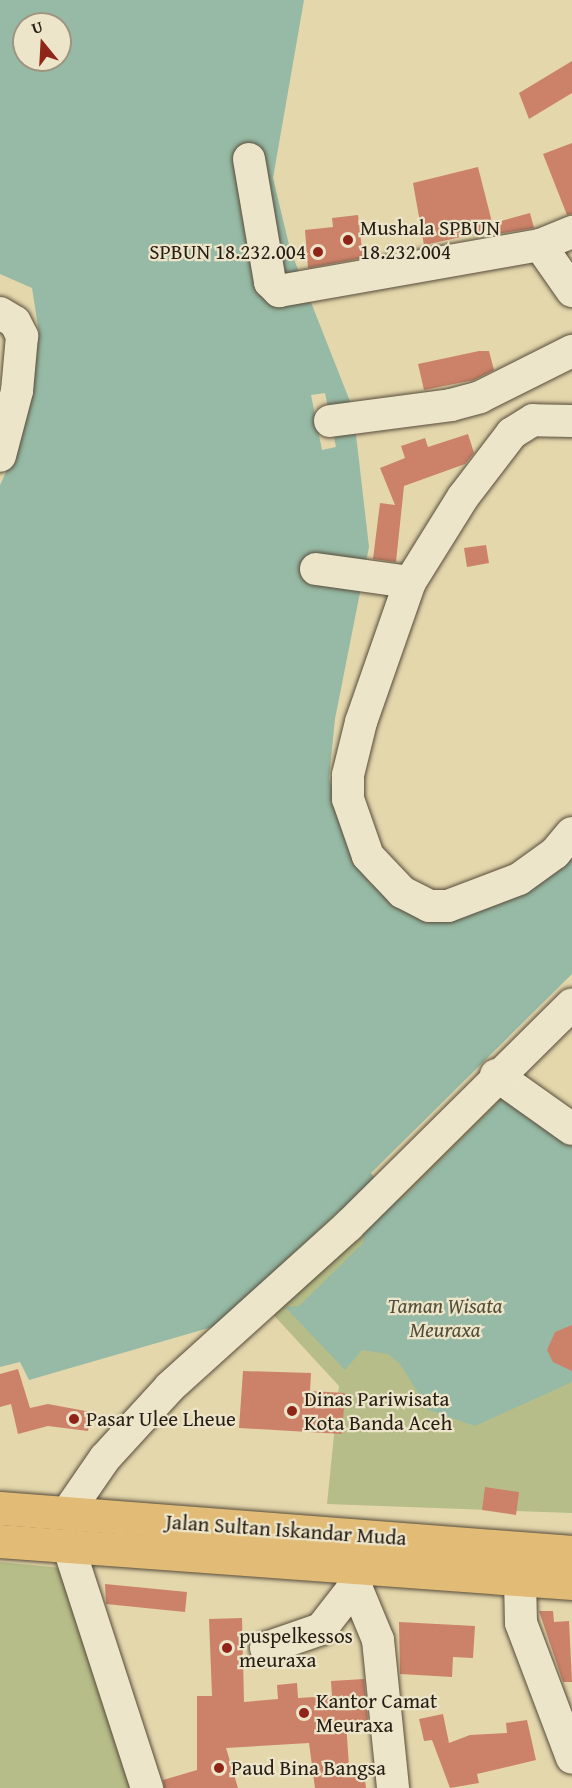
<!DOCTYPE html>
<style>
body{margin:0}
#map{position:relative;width:572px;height:1788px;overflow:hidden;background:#e4d7ac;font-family:"Gentium Book Plus",serif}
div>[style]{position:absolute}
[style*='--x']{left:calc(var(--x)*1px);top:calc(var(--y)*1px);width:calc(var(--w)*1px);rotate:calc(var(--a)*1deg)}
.green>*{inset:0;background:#b6bd88}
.water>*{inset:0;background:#96baa5}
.pier>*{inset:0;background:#e4d7ac}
.building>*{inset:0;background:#cc8269}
.roads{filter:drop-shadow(0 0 2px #574c3b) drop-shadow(0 0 2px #574c3b)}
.minor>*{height:32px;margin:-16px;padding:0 16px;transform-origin:16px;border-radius:16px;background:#ede5c9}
.highway>*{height:33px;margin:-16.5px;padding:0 16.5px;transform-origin:16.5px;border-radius:16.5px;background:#e2bc76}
.dots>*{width:16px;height:16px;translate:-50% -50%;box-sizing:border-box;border:3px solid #ede5c9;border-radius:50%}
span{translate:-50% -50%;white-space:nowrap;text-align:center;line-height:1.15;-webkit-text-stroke:4.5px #ede5c9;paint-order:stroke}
.poi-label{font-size:21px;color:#281d15}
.left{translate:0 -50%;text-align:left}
.right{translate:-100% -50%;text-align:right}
.park-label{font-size:21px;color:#534d38;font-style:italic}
.street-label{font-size:21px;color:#281d15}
.north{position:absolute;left:12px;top:12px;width:60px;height:60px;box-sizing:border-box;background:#ede5c9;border:2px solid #9e9581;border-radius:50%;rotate:342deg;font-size:16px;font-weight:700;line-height:24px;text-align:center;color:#281d15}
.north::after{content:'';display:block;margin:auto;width:21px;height:27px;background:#8f2418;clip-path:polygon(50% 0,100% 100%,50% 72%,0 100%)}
</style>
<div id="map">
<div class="green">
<i style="clip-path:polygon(505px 1091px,572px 1140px,572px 1513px,327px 1504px,339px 1386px,268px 1309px)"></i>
<i style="clip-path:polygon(0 1562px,73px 1569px,143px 1788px,0 1788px)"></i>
</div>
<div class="water">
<i style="clip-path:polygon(evenodd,0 0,304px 0,273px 178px,290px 249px,353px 409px,369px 547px,335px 719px,329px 778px,343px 831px,355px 864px,371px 884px,415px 913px,572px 848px,572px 974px,371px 1173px,388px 1196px,401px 1200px,503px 1098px,572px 1147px,572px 1382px,475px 1426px,429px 1410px,400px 1364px,388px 1354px,362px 1350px,345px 1370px,285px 1307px,299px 1306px,363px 1243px,365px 1223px,352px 1209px,340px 1210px,219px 1325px,29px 1380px,20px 1362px,0 1367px,0 485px,19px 444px,39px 333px,32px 288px,0 274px,0 0,24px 24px,60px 24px,60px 60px,24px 60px,24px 24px)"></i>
</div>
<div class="pier">
<i style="clip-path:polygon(325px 393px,336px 447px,322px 450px,311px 395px)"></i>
</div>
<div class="building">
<i style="clip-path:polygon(572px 61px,572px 93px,529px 119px,519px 93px)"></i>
<i style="clip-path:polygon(572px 143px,572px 214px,567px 215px,543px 154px)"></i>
<i style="clip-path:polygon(478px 167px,494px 230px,424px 245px,413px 183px)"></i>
<i style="clip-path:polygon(530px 213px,534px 228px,497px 234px,494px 223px)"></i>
<i style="clip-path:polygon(358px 215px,363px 258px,308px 268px,305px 230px,333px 227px,332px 218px)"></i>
<i style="clip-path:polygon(479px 351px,489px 351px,494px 370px,474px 380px,424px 390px,418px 364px)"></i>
<i style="clip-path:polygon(468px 434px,474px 453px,465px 464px,404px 486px,396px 562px,373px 559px,380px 503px,395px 505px,380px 468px,405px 458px,401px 446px,425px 438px,428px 447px)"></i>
<i style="clip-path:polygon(486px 545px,489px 563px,467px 567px,464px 548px)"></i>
<i style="clip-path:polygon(572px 1325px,572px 1371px,553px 1362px,547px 1350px,555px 1332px)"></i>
<i style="clip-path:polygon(18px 1369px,30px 1408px,48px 1404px,91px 1412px,88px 1431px,48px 1426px,18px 1434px,11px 1404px,0 1407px,0 1374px)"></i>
<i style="clip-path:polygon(243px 1371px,311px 1373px,310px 1391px,345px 1393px,342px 1434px,239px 1428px)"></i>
<i style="clip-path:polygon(485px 1487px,519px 1492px,516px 1515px,482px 1510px)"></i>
<i style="clip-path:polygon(105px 1584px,187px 1592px,185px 1612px,106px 1604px)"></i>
<i style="clip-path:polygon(539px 1611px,553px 1611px,554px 1622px,569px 1621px,572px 1682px,563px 1682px)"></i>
<i style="clip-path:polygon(242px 1618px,244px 1702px,278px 1699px,277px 1685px,297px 1683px,298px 1698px,332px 1696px,331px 1681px,364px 1679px,368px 1721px,346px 1722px,349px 1766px,363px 1764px,366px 1788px,315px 1788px,309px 1743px,226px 1748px,238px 1788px,164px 1788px,163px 1780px,197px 1770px,197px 1696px,212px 1696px,209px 1619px)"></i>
<i style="clip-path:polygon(399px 1622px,475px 1626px,473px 1658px,453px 1657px,452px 1677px,400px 1674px)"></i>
<i style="clip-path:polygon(443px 1714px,449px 1743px,470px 1735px,507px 1733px,506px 1723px,527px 1720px,536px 1760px,477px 1774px,479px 1783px,450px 1788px,432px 1740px,424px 1741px,419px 1719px)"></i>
</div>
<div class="roads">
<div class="minor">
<i style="--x:249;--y:159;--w:125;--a:80.3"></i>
<i style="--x:270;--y:282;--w:13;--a:45"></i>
<i style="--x:279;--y:291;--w:265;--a:-10"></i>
<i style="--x:540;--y:245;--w:35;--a:-22"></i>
<i style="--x:540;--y:245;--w:56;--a:55.2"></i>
<i style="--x:0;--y:313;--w:17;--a:31"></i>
<i style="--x:15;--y:322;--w:16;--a:63"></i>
<i style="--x:22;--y:336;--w:55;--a:95.2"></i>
<i style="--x:17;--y:391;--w:67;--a:104.7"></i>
<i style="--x:330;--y:421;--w:122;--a:-7.5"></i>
<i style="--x:451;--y:405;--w:30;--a:-15"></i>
<i style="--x:480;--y:397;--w:103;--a:-26.6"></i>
<i style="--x:572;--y:421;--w:39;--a:-179"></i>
<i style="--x:533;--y:420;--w:25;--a:148"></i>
<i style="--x:512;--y:433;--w:81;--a:127.4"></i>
<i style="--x:463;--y:497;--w:100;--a:121.9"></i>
<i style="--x:410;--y:582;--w:148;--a:109.3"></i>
<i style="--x:361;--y:722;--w:55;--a:103.8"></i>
<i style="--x:348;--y:775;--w:24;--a:90"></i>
<i style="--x:348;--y:799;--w:60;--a:70.7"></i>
<i style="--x:368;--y:856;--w:50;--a:46.6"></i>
<i style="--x:402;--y:892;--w:30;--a:27"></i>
<i style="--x:429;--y:906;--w:19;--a:0"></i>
<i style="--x:448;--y:906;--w:76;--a:-20.8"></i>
<i style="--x:519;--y:879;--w:44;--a:-35.8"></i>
<i style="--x:555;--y:853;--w:26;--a:-50"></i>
<i style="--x:316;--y:569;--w:95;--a:7.9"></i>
<i style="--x:496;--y:1075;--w:93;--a:35.4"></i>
<i style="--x:67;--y:1513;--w:67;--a:-55.4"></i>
<i style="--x:105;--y:1458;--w:96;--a:-47.5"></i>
<i style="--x:170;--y:1387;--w:240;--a:-42.1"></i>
<i style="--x:348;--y:1226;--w:315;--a:-44.7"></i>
<i style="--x:68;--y:1545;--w:256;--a:72"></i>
<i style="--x:347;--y:1565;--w:81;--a:67.5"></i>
<i style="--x:378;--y:1640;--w:149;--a:84.2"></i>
<i style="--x:520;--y:1579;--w:44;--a:88.7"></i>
<i style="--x:521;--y:1623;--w:144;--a:69.3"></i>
<i style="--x:266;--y:1648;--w:58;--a:-19.1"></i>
<i style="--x:321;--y:1629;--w:58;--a:-52"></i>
</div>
<div class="highway">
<i style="--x:0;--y:1508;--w:574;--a:4.4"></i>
<i style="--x:0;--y:1541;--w:574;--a:4.2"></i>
</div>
</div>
<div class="dots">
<i style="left:348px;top:240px;background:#8f2418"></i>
<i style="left:318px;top:252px;background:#8f2418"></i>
<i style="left:292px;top:1411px;background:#8f2418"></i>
<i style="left:74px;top:1419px;background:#8f2418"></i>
<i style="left:227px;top:1648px;background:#8f2418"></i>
<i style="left:304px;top:1713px;background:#8f2418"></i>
<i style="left:219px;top:1768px;background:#8f2418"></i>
</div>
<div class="poi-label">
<span class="left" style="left:360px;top:240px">Mushala SPBUN<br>18.232.004</span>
<span class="right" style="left:306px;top:252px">SPBUN 18.232.004</span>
<span class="left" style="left:304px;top:1411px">Dinas Pariwisata<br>Kota Banda Aceh</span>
<span class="left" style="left:86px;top:1419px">Pasar Ulee Lheue</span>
<span class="left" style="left:239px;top:1648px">puspelkessos<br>meuraxa</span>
<span class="left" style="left:316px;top:1713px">Kantor Camat<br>Meuraxa</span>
<span class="left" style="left:231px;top:1768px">Paud Bina Bangsa</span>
</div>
<div class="park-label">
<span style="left:445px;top:1318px">Taman Wisata<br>Meuraxa</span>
</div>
<div class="street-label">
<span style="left:286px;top:1530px;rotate:4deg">Jalan Sultan Iskandar Muda</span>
</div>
<div class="north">U</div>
</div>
